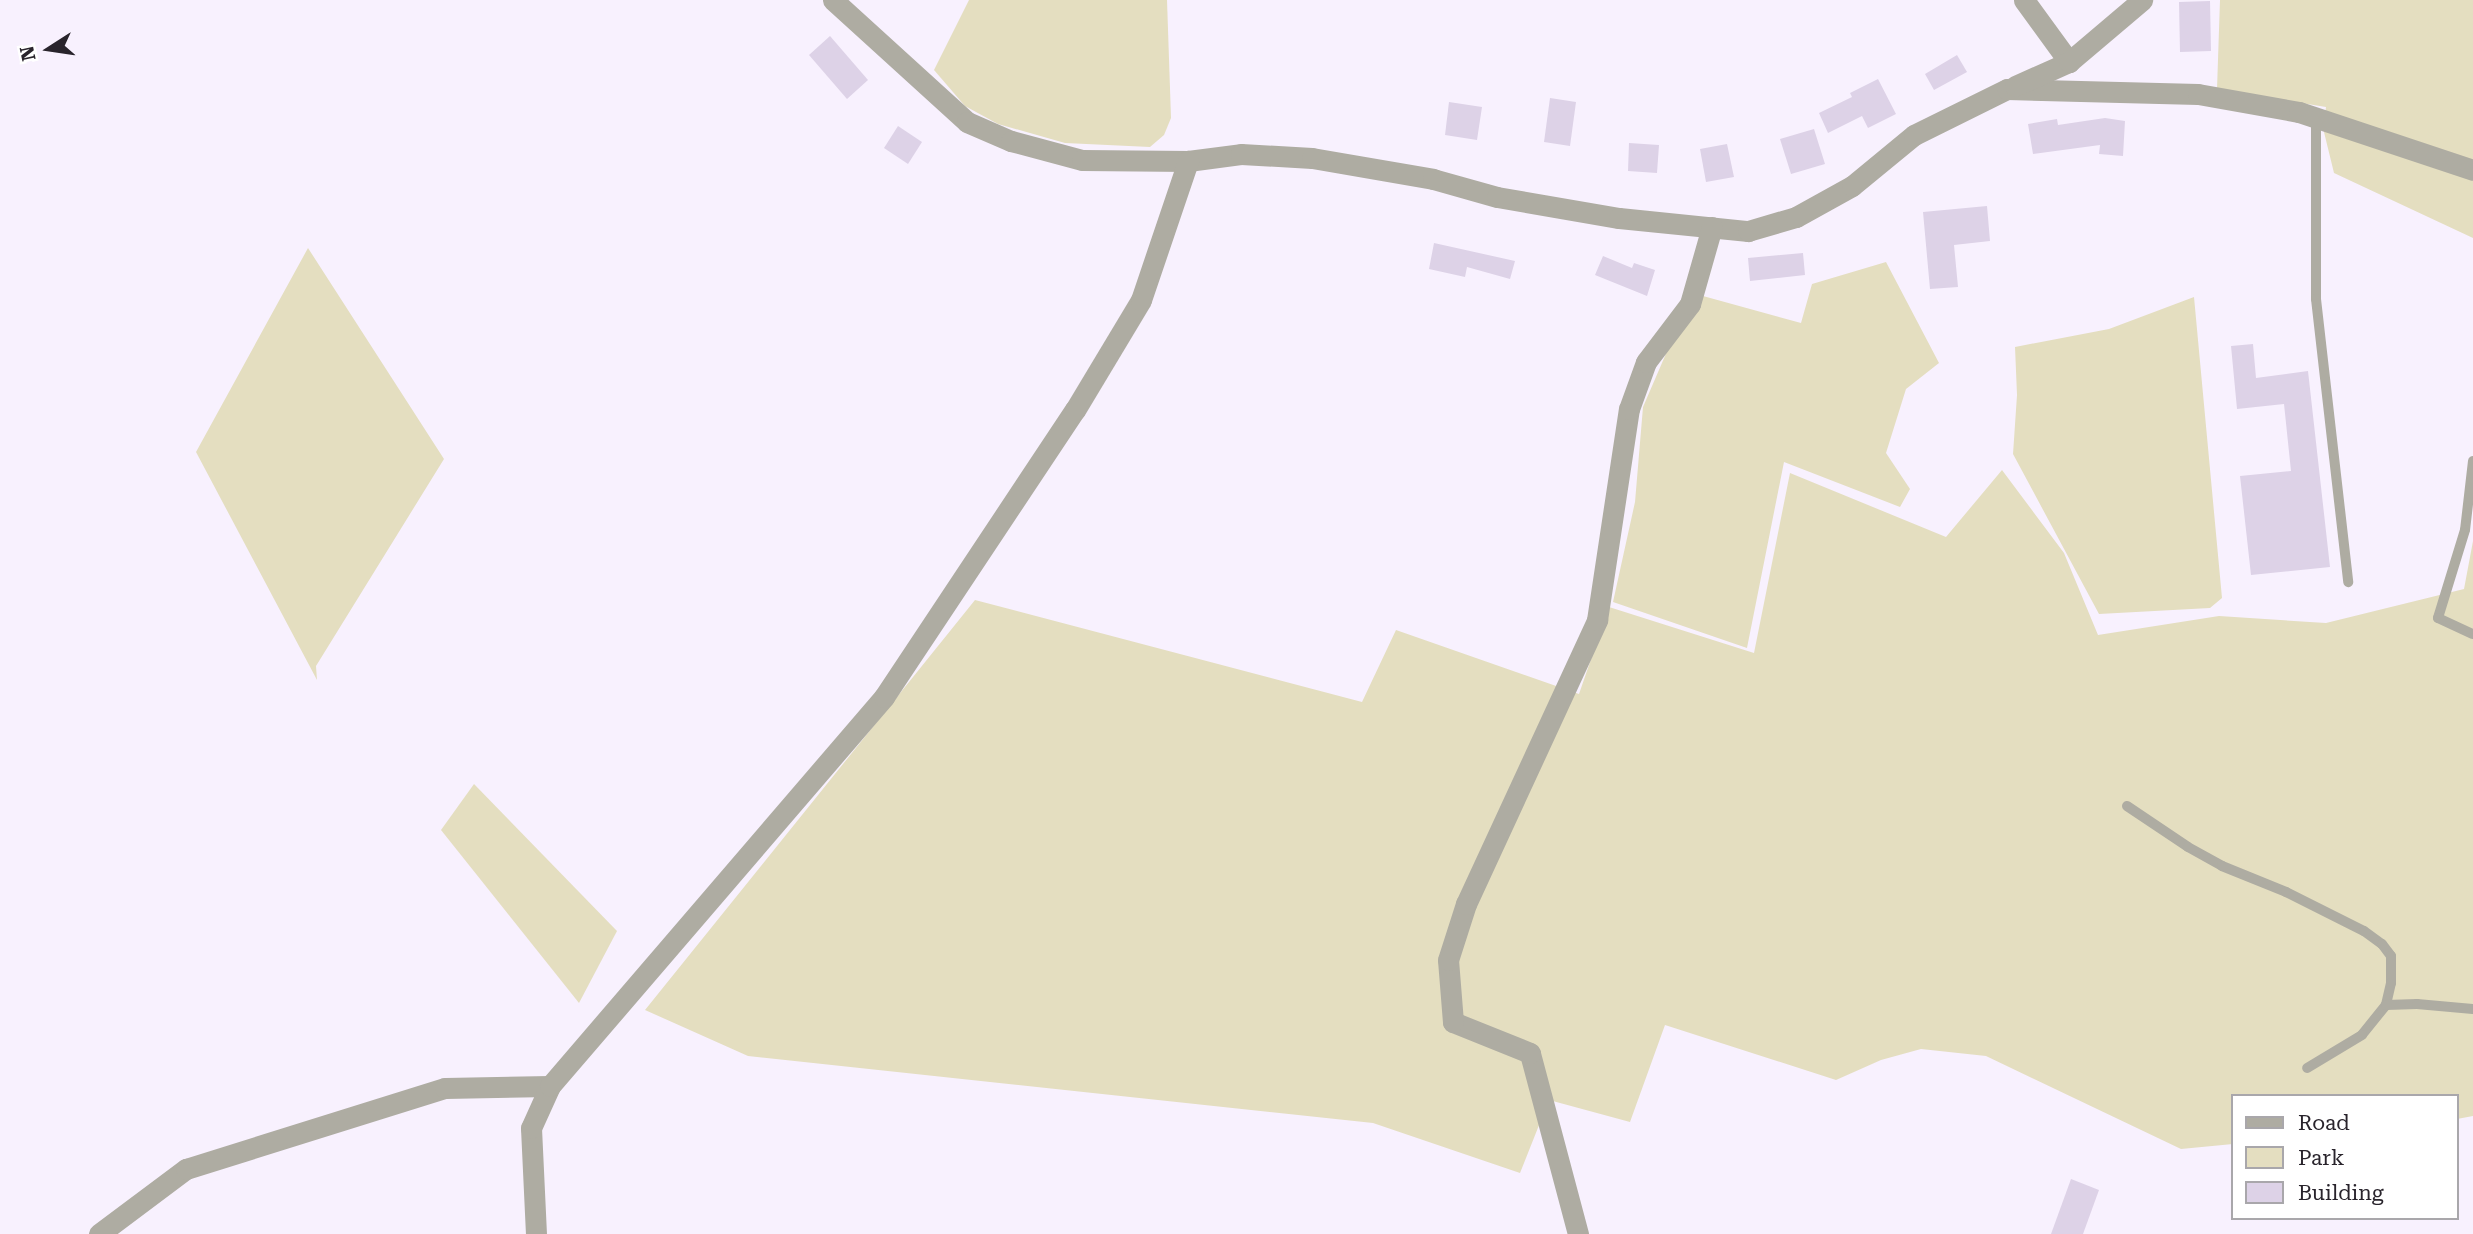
<!DOCTYPE html>
<style>
body{margin:0}
#map{position:relative;width:2473px;height:1234px;overflow:hidden;background:#f8f1fe;font-family:"Roboto Serif",serif}
div>[style]{position:absolute}
[style*='--x']{left:calc(var(--x)*1px);top:calc(var(--y)*1px);width:calc(var(--w)*1px);rotate:calc(var(--a)*1deg)}
.green>*{inset:0;background:#e4dec0}
.building>*{inset:0;background:#ddd2e7}
.service>*{height:10px;margin:-5px;padding:0 5px;transform-origin:5px;border-radius:5px;background:#aeaca2}
.minor>*{height:21px;margin:-10.5px;padding:0 10.5px;transform-origin:10.5px;border-radius:10.5px;background:#aeaca2}
span{translate:-50% -50%;white-space:nowrap;text-align:center;line-height:1.15;-webkit-text-stroke:5px #fff;paint-order:stroke}
.legend{position:absolute;left:2231px;top:1094px;width:228px;height:126px;box-sizing:border-box;background:#fff;border:2px solid #a9a7ab;margin:0;padding:9px 12px;list-style:none;font-size:21px;color:#29242c}
.legend li{display:flex;align-items:center;gap:14px;height:35px}
.legend b{width:35px;border:2px solid #a9a7ab}
.north{position:absolute;left:14px;top:14px;width:70px;height:70px;-webkit-text-stroke:5px #fff;paint-order:stroke;rotate:258deg;font-size:19px;font-weight:700;line-height:28px;text-align:center;color:#29242c}
.north::after{content:'';display:block;margin:auto;width:24px;height:32px;background:#29242c;clip-path:polygon(50% 0,100% 100%,50% 72%,0 100%)}
</style>
<div id="map">
<div class="green">
<i style="clip-path:polygon(969px 0,1167px 0,1171px 118px,1164px 135px,1150px 147px,1065px 143px,998px 124px,965px 106px,934px 70px)"></i>
<i style="clip-path:polygon(2220px 0,2473px 0,2473px 238px,2334px 173px,2323px 128px,2326px 107px,2217px 89px)"></i>
<i style="clip-path:polygon(308px 248px,444px 459px,316px 666px,317px 680px,196px 452px)"></i>
<i style="clip-path:polygon(1886px 262px,1939px 363px,1906px 389px,1886px 453px,1910px 489px,1900px 507px,1784px 462px,1747px 648px,1613px 602px,1635px 502px,1643px 407px,1671px 342px,1703px 296px,1801px 323px,1812px 284px)"></i>
<i style="clip-path:polygon(2194px 297px,2222px 598px,2210px 608px,2099px 614px,2013px 454px,2017px 395px,2015px 347px,2109px 329px)"></i>
<i style="clip-path:polygon(2002px 470px,2064px 553px,2098px 635px,2219px 616px,2326px 623px,2464px 589px,2473px 541px,2473px 1116px,2457px 1119px,2457px 1096px,2233px 1096px,2233px 1144px,2181px 1149px,1986px 1056px,1921px 1049px,1881px 1060px,1836px 1080px,1665px 1025px,1630px 1122px,1549px 1100px,1520px 1173px,1373px 1123px,748px 1056px,645px 1010px,975px 600px,1362px 702px,1396px 630px,1579px 694px,1609px 607px,1754px 653px,1790px 473px,1946px 537px)"></i>
<i style="clip-path:polygon(474px 784px,617px 931px,579px 1003px,441px 830px)"></i>
</div>
<div class="building">
<i style="clip-path:polygon(2210px 1px,2211px 51px,2180px 52px,2179px 2px)"></i>
<i style="clip-path:polygon(830px 36px,868px 80px,847px 99px,809px 55px)"></i>
<i style="clip-path:polygon(1957px 55px,1967px 72px,1934px 90px,1925px 74px)"></i>
<i style="clip-path:polygon(1878px 79px,1896px 114px,1868px 128px,1862px 116px,1828px 133px,1819px 113px,1852px 97px,1850px 93px)"></i>
<i style="clip-path:polygon(1550px 98px,1576px 102px,1570px 146px,1544px 142px)"></i>
<i style="clip-path:polygon(1449px 102px,1482px 107px,1477px 140px,1445px 135px)"></i>
<i style="clip-path:polygon(2105px 118px,2125px 121px,2123px 156px,2099px 154px,2100px 145px,2033px 154px,2028px 124px,2057px 119px,2058px 125px)"></i>
<i style="clip-path:polygon(898px 126px,922px 142px,908px 164px,884px 148px)"></i>
<i style="clip-path:polygon(1814px 129px,1825px 164px,1791px 174px,1780px 139px)"></i>
<i style="clip-path:polygon(1629px 143px,1659px 145px,1657px 173px,1628px 171px)"></i>
<i style="clip-path:polygon(1727px 144px,1734px 177px,1706px 182px,1700px 149px)"></i>
<i style="clip-path:polygon(1987px 206px,1990px 241px,1954px 245px,1958px 287px,1930px 289px,1923px 212px)"></i>
<i style="clip-path:polygon(1434px 243px,1515px 261px,1510px 279px,1467px 267px,1465px 277px,1429px 269px)"></i>
<i style="clip-path:polygon(1803px 253px,1805px 275px,1750px 281px,1748px 258px)"></i>
<i style="clip-path:polygon(1603px 256px,1632px 268px,1634px 263px,1655px 270px,1647px 296px,1595px 275px)"></i>
<i style="clip-path:polygon(2253px 344px,2256px 378px,2308px 371px,2330px 567px,2251px 575px,2240px 476px,2291px 471px,2284px 404px,2237px 409px,2231px 346px)"></i>
<i style="clip-path:polygon(2071px 1179px,2099px 1190px,2083px 1234px,2051px 1234px)"></i>
</div>
<div class="service">
<i style="--x:2316;--y:117;--w:182;--a:90"></i>
<i style="--x:2316;--y:299;--w:285;--a:83.5"></i>
<i style="--x:2473;--y:461;--w:69;--a:96.6"></i>
<i style="--x:2465;--y:530;--w:92;--a:107.1"></i>
<i style="--x:2438;--y:618;--w:38;--a:25"></i>
<i style="--x:2127;--y:806;--w:73;--a:33.9"></i>
<i style="--x:2188;--y:847;--w:39;--a:29"></i>
<i style="--x:2222;--y:866;--w:69;--a:22.1"></i>
<i style="--x:2286;--y:892;--w:87;--a:26.6"></i>
<i style="--x:2364;--y:931;--w:22;--a:36"></i>
<i style="--x:2382;--y:944;--w:15;--a:53"></i>
<i style="--x:2391;--y:956;--w:27;--a:90"></i>
<i style="--x:2391;--y:983;--w:23;--a:103"></i>
<i style="--x:2386;--y:1005;--w:38;--a:129"></i>
<i style="--x:2362;--y:1035;--w:64;--a:149"></i>
<i style="--x:2386;--y:1005;--w:31;--a:-2"></i>
<i style="--x:2417;--y:1004;--w:56;--a:5.1"></i>
</div>
<div class="minor">
<i style="--x:833;--y:0;--w:181;--a:42.3"></i>
<i style="--x:967;--y:122;--w:48;--a:23.4"></i>
<i style="--x:1011;--y:141;--w:73;--a:15"></i>
<i style="--x:1082;--y:160;--w:106;--a:0.5"></i>
<i style="--x:1188;--y:161;--w:53;--a:-7.5"></i>
<i style="--x:1241;--y:154;--w:71;--a:3.2"></i>
<i style="--x:1312;--y:158;--w:123;--a:9.8"></i>
<i style="--x:1433;--y:179;--w:66;--a:15.7"></i>
<i style="--x:1497;--y:197;--w:124;--a:9.8"></i>
<i style="--x:1619;--y:218;--w:130;--a:5.8"></i>
<i style="--x:1748;--y:231;--w:50;--a:-16.3"></i>
<i style="--x:1796;--y:217;--w:64;--a:-29"></i>
<i style="--x:1852;--y:186;--w:80;--a:-39.4"></i>
<i style="--x:1914;--y:135;--w:104;--a:-26.3"></i>
<i style="--x:2007;--y:89;--w:191;--a:1.5"></i>
<i style="--x:2198;--y:94;--w:103;--a:10.1"></i>
<i style="--x:2299;--y:112;--w:183;--a:18.4"></i>
<i style="--x:2024;--y:0;--w:77;--a:54"></i>
<i style="--x:2015;--y:86;--w:59;--a:-24"></i>
<i style="--x:2069;--y:62;--w:96;--a:-40.3"></i>
<i style="--x:99;--y:1234;--w:109;--a:-36.8"></i>
<i style="--x:186;--y:1169;--w:271;--a:-17.4"></i>
<i style="--x:445;--y:1088;--w:105;--a:-1.1"></i>
<i style="--x:536;--y:1234;--w:106;--a:-92.7"></i>
<i style="--x:531;--y:1128;--w:46;--a:-65.7"></i>
<i style="--x:550;--y:1086;--w:513;--a:-49.35"></i>
<i style="--x:884;--y:697;--w:345;--a:-56.4"></i>
<i style="--x:1075;--y:410;--w:128;--a:-59"></i>
<i style="--x:1141;--y:300;--w:147;--a:-71.3"></i>
<i style="--x:1578;--y:1234;--w:187;--a:-104.9"></i>
<i style="--x:1530;--y:1053;--w:83;--a:-158.1"></i>
<i style="--x:1453;--y:1022;--w:62;--a:-94.6"></i>
<i style="--x:1448;--y:960;--w:59;--a:-72.2"></i>
<i style="--x:1466;--y:904;--w:313;--a:-65.2"></i>
<i style="--x:1597;--y:620;--w:213;--a:-81.4"></i>
<i style="--x:1629;--y:409;--w:50;--a:-70.1"></i>
<i style="--x:1646;--y:362;--w:73;--a:-52.8"></i>
<i style="--x:1690;--y:304;--w:80;--a:-74.1"></i>
</div>
<ul class="legend">
<li><b style="height:9px;background:#aeaca2"></b>Road</li>
<li><b style="height:19px;background:#e4dec0"></b>Park</li>
<li><b style="height:19px;background:#ddd2e7"></b>Building</li>
</ul>
<div class="north">N</div>
</div>
